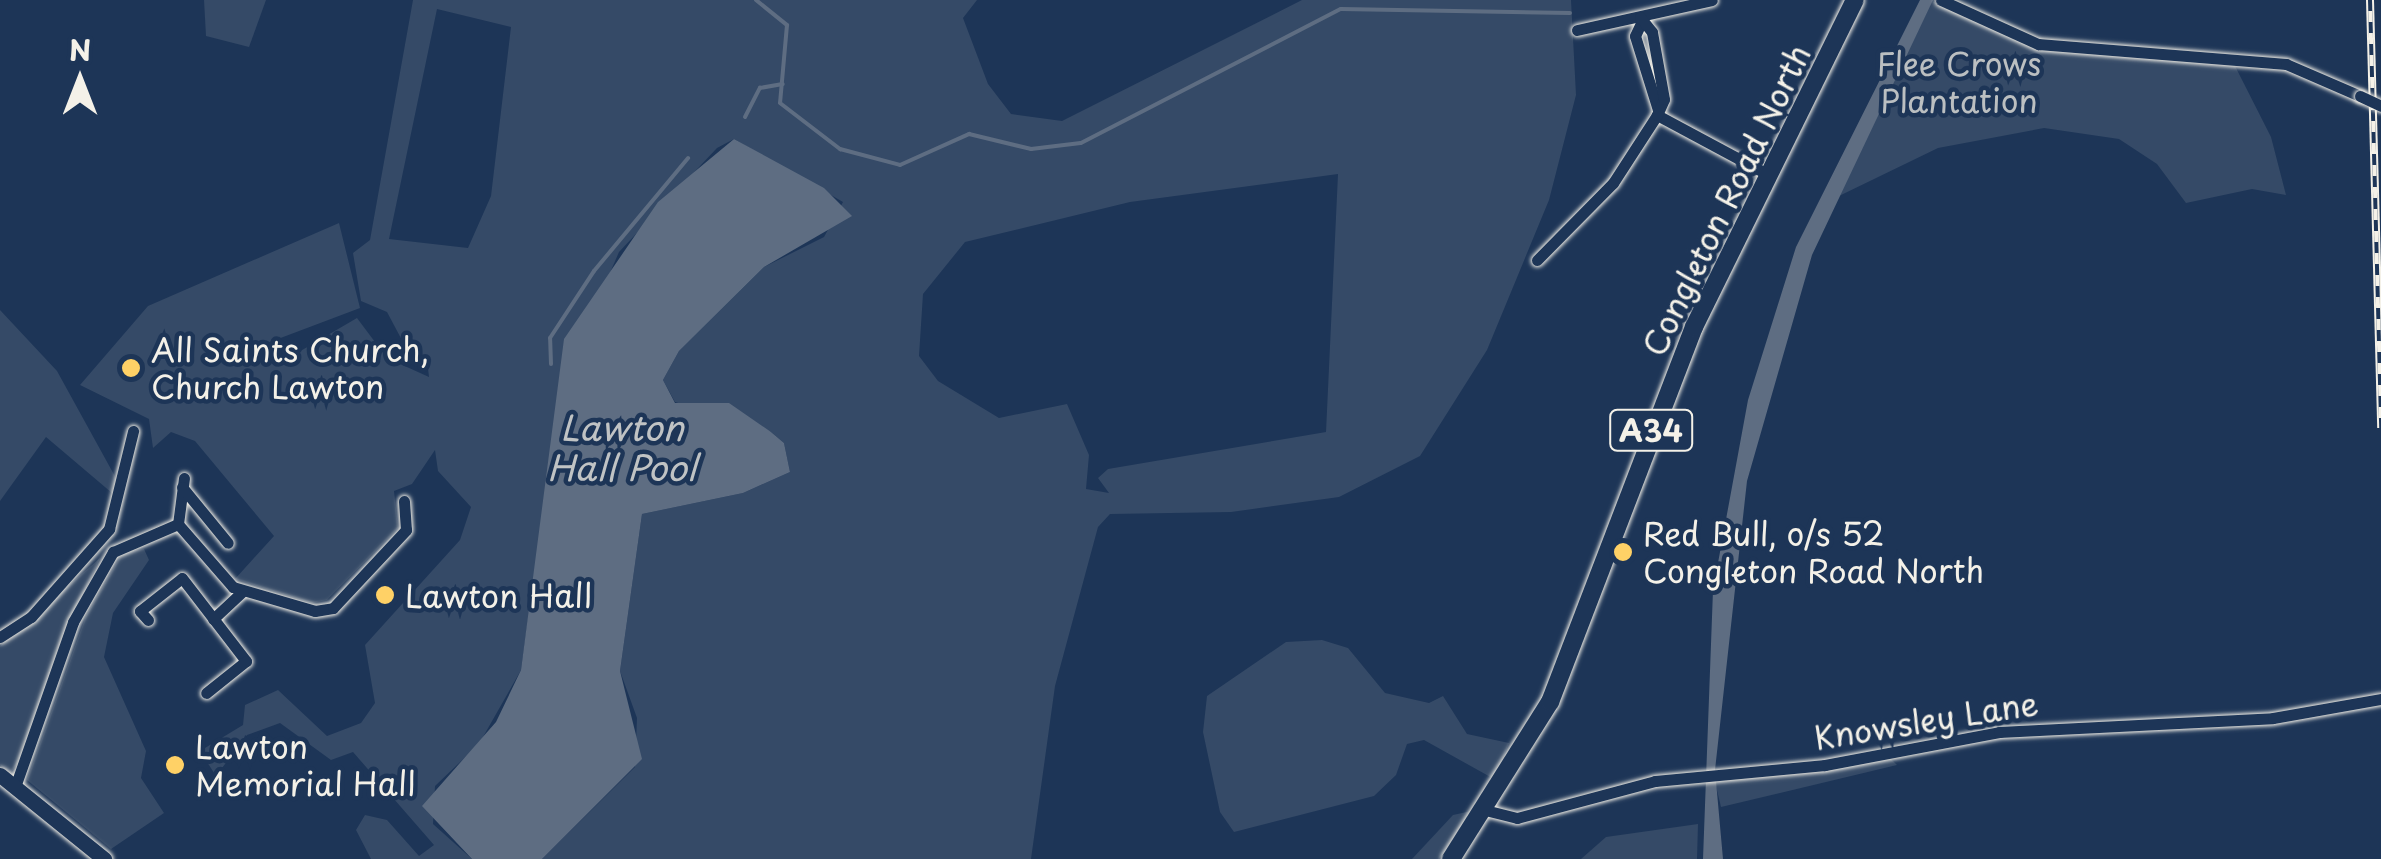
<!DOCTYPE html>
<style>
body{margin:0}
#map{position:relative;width:2381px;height:859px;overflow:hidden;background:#1d3557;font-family:"Playpen Sans",sans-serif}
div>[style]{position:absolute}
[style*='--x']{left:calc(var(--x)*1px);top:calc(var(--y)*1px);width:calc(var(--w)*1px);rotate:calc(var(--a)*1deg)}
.green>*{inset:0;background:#354a67}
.water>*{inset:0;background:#5e6d82}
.stream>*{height:4px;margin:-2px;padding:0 2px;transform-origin:2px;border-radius:2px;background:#5e6d82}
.roads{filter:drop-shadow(0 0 2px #f4f1e8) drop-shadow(0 0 2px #f4f1e8)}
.minor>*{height:11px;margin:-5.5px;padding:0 5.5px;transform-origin:5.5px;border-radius:5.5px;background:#1d3557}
.major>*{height:15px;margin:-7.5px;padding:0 7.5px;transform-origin:7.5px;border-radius:7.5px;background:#1d3557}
.highway>*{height:18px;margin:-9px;padding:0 9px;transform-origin:9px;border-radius:9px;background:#1d3557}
.rail>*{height:8px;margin-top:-4px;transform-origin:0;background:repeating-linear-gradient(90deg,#1d3557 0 11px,#f4f1e8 0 22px);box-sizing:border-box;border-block:2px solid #f4f1e8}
.bridges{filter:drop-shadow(0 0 2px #f4f1e8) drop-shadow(0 0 2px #f4f1e8)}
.minor-bridge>*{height:11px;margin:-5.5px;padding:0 5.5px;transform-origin:5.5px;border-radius:5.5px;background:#1d3557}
.dots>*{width:28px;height:28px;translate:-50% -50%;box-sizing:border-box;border:5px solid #1d3557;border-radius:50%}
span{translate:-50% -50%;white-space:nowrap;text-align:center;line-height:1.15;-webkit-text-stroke:9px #1d3557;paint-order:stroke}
.shield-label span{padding:2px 8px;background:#1d3557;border:2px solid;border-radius:8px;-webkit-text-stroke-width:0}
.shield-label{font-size:30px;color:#f4f1e8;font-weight:700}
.park-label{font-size:32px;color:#bbbfc1}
.street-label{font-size:32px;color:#f4f1e8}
.poi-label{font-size:32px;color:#f4f1e8}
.left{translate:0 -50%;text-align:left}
.water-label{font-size:35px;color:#c0c3c4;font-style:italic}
.north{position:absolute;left:30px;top:30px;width:100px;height:100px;-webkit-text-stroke:8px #1d3557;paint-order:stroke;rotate:0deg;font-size:28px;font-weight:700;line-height:40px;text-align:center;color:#f4f1e8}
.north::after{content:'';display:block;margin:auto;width:35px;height:45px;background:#f4f1e8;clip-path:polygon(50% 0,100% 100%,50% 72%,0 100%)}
</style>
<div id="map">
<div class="green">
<i style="clip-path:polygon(204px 0,266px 0,249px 47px,206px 36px)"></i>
<i style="clip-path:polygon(evenodd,413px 0,977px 0,963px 18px,988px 84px,1011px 114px,1062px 121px,1302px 0,1571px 0,1576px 95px,1549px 200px,1487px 350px,1420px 456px,1339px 497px,1231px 512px,1110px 514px,1098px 527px,1055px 686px,1031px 859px,542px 859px,635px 767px,637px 718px,620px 671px,642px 514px,743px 493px,790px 472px,784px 443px,771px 432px,675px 402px,663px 380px,679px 351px,764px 267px,824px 237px,843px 202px,734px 139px,717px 148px,619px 252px,560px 388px,521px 670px,479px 744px,435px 786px,433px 824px,472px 859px,371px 859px,356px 830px,365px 815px,387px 820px,419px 856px,434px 845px,353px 752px,331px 760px,280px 723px,247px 735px,216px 776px,200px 751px,243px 725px,245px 705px,278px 690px,327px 736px,361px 723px,375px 703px,365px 645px,460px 540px,471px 507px,438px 471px,435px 450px,412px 484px,394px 491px,398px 528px,327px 600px,312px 603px,235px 579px,274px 536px,195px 441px,171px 432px,153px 448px,149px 419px,80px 385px,148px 306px,339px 223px,360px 308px,241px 353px,243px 363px,297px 353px,357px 318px,387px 358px,429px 377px,427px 360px,404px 344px,387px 312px,361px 301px,353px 253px,370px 240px,413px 0,437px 9px,511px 27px,491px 196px,468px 248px,389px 239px,437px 9px,413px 0,1338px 174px,1326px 432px,1108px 469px,1098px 478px,1109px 493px,1086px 489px,1089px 455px,1067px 404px,999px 418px,938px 381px,919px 356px,923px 294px,965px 242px,1130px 202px,1338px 174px)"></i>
<i style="clip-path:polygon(1932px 1px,2038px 49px,2235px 66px,2271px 137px,2286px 195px,2252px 189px,2186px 203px,2157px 164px,2119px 139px,2044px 128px,1938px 148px,1839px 196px)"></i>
<i style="clip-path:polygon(0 310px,57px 371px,117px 480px,112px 493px,46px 437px,0 501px)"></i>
<i style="clip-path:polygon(144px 549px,149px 560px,113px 613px,104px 657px,146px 751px,141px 778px,164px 813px,111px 849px,27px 780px,86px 616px,123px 552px)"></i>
<i style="clip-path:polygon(100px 558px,58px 648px,23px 757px,10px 773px,0 765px,0 646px)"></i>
<i style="clip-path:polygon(1322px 640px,1348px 648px,1385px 693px,1429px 703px,1443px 696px,1467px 734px,1509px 743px,1494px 779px,1424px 740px,1407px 744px,1396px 775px,1374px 796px,1234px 832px,1220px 812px,1203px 732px,1207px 696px,1286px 642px)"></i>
<i style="clip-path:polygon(1890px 758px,1897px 765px,1721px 807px,1715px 782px)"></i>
<i style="clip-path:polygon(1471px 811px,1439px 859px,1412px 859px,1453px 815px)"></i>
<i style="clip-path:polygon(1698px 824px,1697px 859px,1581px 859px,1606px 837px)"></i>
</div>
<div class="water">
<i style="clip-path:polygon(1920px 0,1933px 0,1812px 255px,1747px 481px,1715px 770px,1723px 859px,1703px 859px,1713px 590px,1748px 400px,1796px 247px)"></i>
<i style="clip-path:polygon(734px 139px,824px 188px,852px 216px,764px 267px,679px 351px,663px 380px,675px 403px,729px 403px,771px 432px,784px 443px,790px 472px,743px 493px,642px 514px,620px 671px,642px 759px,542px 859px,472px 859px,422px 806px,496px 722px,521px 670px,564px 339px,658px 202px)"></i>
</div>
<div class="stream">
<i style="--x:756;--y:0;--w:40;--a:39"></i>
<i style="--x:787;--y:25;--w:78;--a:95.1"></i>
<i style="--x:780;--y:103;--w:76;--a:37.5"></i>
<i style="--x:840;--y:149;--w:62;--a:14.9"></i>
<i style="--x:900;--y:165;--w:76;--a:-24.2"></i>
<i style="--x:969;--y:134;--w:64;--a:13.6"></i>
<i style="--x:1031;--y:149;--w:50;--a:-6.8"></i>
<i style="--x:1081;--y:143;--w:292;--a:-27.3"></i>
<i style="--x:1341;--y:9;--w:229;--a:1"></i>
<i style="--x:745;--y:117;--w:33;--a:-63"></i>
<i style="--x:760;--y:88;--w:23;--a:-10"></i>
<i style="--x:551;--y:364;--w:26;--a:-92"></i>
<i style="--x:550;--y:338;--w:80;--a:-56.7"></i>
<i style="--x:594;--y:271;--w:147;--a:-50.2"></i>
</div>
<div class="roads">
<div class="minor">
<i style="--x:1941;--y:0;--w:107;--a:24.4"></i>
<i style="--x:2038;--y:44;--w:249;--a:4.6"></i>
<i style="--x:2286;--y:64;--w:81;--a:23.4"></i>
<i style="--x:1641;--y:23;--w:14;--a:115"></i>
<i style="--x:1635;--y:36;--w:77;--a:72.7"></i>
<i style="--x:1577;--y:30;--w:138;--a:-12.5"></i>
<i style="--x:1657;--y:115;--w:127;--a:28.2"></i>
<i style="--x:1537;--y:260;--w:108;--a:-45.4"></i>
<i style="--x:1613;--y:183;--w:81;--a:-57.1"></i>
<i style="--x:1657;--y:115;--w:17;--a:-66"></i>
<i style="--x:1664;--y:99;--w:68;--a:-100.2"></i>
<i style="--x:1652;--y:32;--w:19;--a:-129"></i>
<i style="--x:184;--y:478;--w:46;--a:97.4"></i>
<i style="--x:178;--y:524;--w:84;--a:48.9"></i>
<i style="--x:233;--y:587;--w:85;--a:16.3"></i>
<i style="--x:315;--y:611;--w:18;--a:-9"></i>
<i style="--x:333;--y:608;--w:107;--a:-46.9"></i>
<i style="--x:406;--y:530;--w:29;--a:-94"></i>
<i style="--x:182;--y:487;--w:72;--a:50.6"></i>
<i style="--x:213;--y:619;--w:41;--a:-43"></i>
<i style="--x:148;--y:620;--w:12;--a:-132"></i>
<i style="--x:140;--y:611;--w:53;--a:-38.2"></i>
<i style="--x:182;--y:578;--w:105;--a:52.4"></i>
<i style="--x:246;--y:661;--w:51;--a:141.3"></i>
<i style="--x:0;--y:637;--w:37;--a:-33"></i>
<i style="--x:31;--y:617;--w:118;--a:-48.4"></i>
<i style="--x:109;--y:529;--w:101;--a:-76.2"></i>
<i style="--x:15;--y:787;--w:175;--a:-70.6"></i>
<i style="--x:73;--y:622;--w:81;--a:-60.3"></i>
<i style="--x:113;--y:552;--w:71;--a:-23.3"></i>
<i style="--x:1485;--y:810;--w:33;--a:14"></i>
<i style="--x:1517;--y:818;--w:143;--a:-15"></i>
<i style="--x:1655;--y:781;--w:171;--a:-5.4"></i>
<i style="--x:1825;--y:765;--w:177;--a:-10.7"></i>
<i style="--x:1999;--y:732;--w:274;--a:-2.9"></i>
<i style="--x:2273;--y:718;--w:110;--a:-10"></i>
</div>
<div class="major">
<i style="--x:0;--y:775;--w:134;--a:38.9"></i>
</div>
<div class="highway">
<i style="--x:1451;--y:859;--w:186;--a:-57.8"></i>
<i style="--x:1550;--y:702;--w:402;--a:-69"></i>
<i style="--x:1694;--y:327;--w:364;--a:-63.8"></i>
</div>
</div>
<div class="rail">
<i style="--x:2370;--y:0;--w:428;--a:88.5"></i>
</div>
<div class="bridges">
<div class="minor-bridge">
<i style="--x:2360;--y:96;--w:23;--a:25"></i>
</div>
</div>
<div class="dots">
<i style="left:131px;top:368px;background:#ffd166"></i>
<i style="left:1623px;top:552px;background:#ffd166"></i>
<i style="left:385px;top:595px;background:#ffd166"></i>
<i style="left:175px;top:765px;background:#ffd166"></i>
</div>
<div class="shield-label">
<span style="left:1651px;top:430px">A34</span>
</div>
<div class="park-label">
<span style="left:1959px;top:82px">Flee Crows<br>Plantation</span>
</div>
<div class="street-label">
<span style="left:1726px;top:200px;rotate:-64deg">Congleton Road North</span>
<span style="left:1926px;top:720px;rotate:-9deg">Knowsley Lane</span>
</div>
<div class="poi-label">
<span class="left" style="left:151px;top:368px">All Saints Church,<br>Church Lawton</span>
<span class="left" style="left:1643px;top:552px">Red Bull, o/s 52<br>Congleton Road North</span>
<span class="left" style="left:405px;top:595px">Lawton Hall</span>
<span class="left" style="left:195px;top:765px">Lawton<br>Memorial Hall</span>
</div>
<div class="water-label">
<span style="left:622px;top:447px">Lawton<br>Hall Pool</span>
</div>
<div class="north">N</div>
</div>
